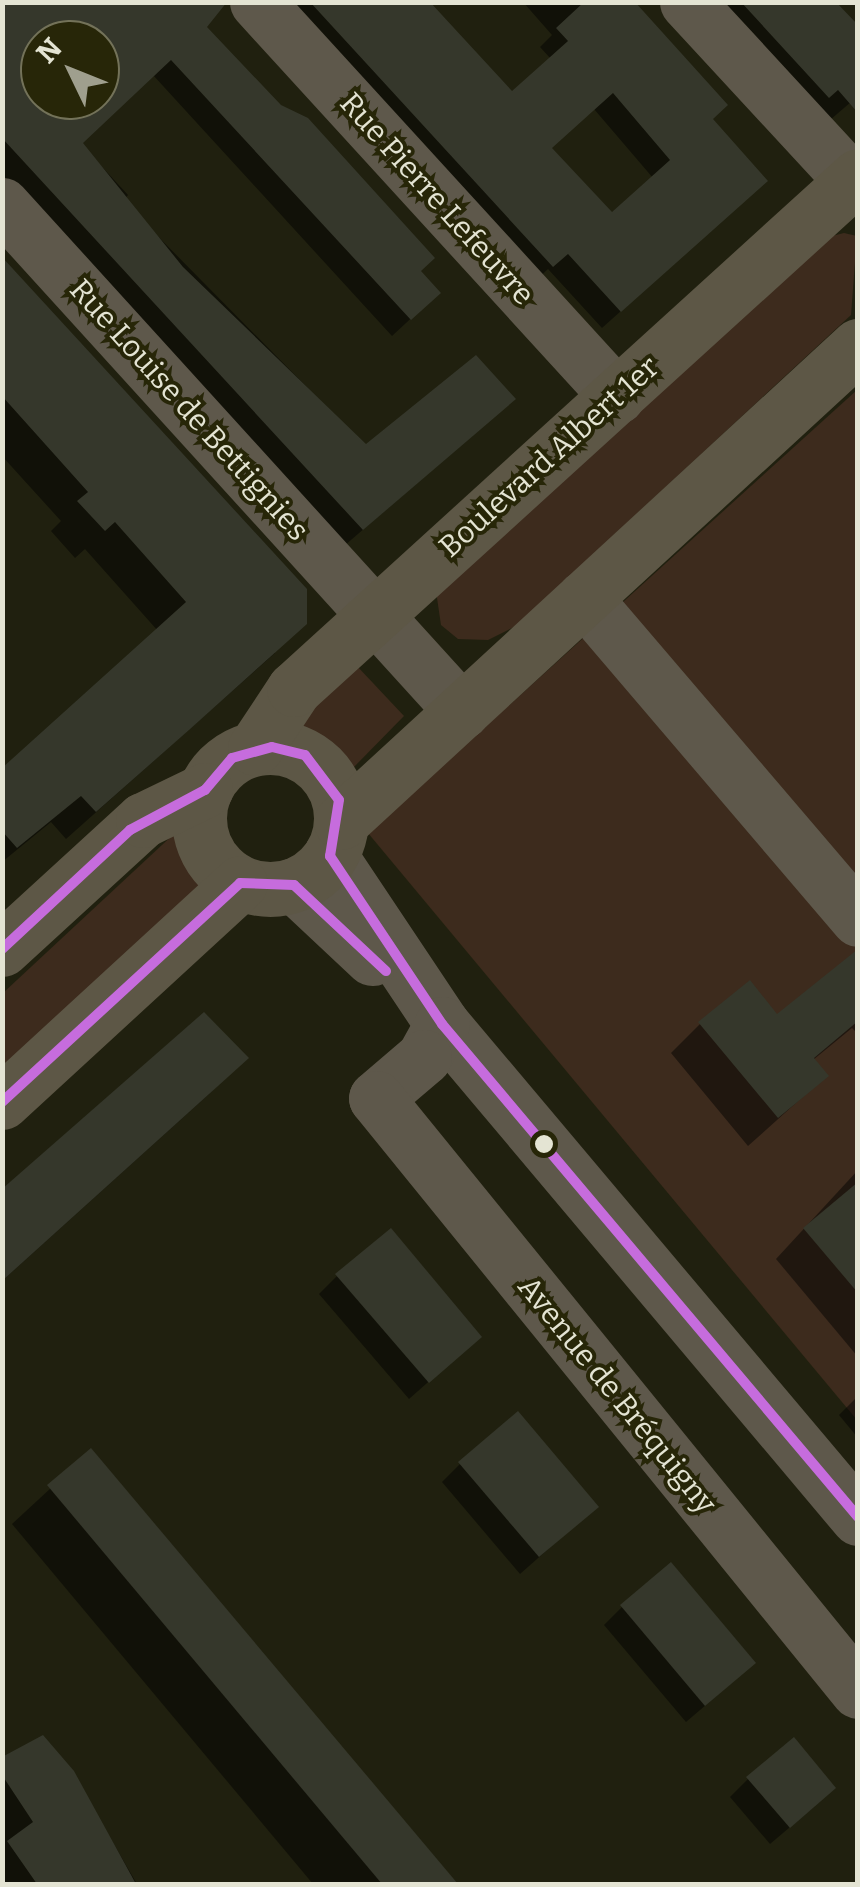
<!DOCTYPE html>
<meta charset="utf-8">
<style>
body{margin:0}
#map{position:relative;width:860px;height:1887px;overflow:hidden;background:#20200f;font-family:Bitter,serif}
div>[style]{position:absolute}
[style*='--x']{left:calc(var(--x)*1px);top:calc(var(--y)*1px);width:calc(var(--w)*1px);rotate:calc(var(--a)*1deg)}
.green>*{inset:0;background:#3d2b1d}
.shadow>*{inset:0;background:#0007}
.building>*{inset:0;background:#35372b}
.minor>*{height:55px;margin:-27.5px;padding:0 27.5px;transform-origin:27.5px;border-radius:27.5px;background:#5e584b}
.major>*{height:55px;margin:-27.5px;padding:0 27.5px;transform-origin:27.5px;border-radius:27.5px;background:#5d5746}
.major>.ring{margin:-27.5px;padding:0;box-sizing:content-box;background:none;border:55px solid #5d5746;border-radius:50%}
.bus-1>*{height:10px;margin:-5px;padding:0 5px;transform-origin:5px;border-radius:5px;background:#c66cdd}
.dots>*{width:28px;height:28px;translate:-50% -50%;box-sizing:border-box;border:5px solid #272608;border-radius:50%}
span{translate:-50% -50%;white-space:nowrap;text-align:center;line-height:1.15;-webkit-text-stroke:8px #272608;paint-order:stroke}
.street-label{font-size:30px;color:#e4e4d3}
.frame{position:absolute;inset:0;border:5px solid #e4e4d3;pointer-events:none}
.north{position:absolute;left:20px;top:20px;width:100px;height:100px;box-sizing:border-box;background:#272608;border:2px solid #737259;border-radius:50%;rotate:313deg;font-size:28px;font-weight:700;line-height:40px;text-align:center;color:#e4e4d3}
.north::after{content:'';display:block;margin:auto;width:35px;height:45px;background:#9f9f8e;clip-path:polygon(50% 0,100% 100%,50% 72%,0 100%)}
</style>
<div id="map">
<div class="green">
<i style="clip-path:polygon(844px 233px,857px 236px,851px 315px,516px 626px,488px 640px,458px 639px,441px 625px,436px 591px,820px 239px)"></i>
<i style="clip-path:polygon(857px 390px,857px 1420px,368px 833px)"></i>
<i style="clip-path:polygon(357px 666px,404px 716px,353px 768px,295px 725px)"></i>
<i style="clip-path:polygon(177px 831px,211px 881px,3px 1071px,3px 993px)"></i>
</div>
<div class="shadow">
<i style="clip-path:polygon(2px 2px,72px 40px,40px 40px,40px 100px,100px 100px,100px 40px,73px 40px,203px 28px,418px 271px,420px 310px,392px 336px,153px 75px,80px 143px,128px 195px,123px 201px,366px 447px,495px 416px,344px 546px,2px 174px)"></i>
<i style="clip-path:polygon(evenodd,276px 2px,428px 2px,512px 95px,551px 59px,540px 47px,552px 35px,523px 2px,631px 2px,710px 120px,747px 198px,602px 328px,548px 269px,533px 283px,276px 2px,594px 109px,653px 178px,612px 216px,549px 149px,594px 109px)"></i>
<i style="clip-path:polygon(728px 2px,835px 2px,858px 96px,830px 120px,717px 13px)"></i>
<i style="clip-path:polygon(2px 261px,275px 653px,66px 839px,51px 822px,2px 862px,2px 771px,158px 631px,85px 549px,75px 558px,51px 531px,61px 521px,2px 456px)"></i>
<i style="clip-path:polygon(857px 952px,858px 1034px,852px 1028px,813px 1060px,826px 1076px,748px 1146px,671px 1053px,700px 1024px,777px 1018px)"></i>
<i style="clip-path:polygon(245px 1058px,208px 1095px,2px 1281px,2px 1193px)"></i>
<i style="clip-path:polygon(858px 1170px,858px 1357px,776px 1259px)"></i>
<i style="clip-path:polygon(337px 1276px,479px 1337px,409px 1399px,319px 1294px)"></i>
<i style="clip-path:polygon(858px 1396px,858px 1438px,839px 1415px)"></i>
<i style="clip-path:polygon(91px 1451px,455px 1884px,313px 1884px,12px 1524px)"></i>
<i style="clip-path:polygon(460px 1464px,596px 1507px,520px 1574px,442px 1482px)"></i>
<i style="clip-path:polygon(622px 1607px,734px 1681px,686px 1722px,604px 1625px)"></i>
<i style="clip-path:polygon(2px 1759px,72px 1772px,137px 1884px,2px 1884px)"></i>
<i style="clip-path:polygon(748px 1779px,815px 1806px,770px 1844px,730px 1797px)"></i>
</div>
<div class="building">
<i style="clip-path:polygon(evenodd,2px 2px,227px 2px,207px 27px,281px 105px,308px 118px,435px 258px,421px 271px,441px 293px,411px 320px,171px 60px,83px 143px,183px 267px,366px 444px,476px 355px,516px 399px,363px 530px,2px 138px,2px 2px,40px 40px,100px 40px,100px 100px,40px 100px,40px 40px)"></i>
<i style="clip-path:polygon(evenodd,310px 2px,430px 2px,512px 91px,568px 41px,556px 28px,584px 2px,635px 2px,728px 105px,713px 119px,768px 181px,621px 312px,568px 254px,553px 267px,310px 2px,613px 93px,670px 160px,612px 212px,552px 148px,613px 93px)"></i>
<i style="clip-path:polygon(741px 2px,836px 2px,858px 25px,858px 113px,838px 90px,829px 98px)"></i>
<i style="clip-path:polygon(2px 257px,307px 589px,307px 624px,189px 730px,96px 812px,81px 796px,17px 848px,2px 831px,2px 768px,186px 602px,115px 522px,105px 531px,77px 501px,88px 492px,2px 396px)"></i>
<i style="clip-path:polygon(858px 949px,858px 1021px,814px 1058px,829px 1076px,778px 1118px,698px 1022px,750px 980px,777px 1014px)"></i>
<i style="clip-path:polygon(204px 1012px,249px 1058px,2px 1281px,2px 1189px)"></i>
<i style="clip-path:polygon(858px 1182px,858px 1293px,803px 1228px)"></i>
<i style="clip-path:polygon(391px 1228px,482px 1337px,429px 1383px,335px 1274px)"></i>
<i style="clip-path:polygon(518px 1411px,599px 1507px,539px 1557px,458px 1462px)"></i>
<i style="clip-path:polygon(91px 1448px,458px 1884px,382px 1884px,47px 1485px)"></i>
<i style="clip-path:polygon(671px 1562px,756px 1663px,705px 1706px,620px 1605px)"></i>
<i style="clip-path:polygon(43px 1735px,74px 1771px,136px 1884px,37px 1884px,7px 1841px,33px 1822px,2px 1775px,2px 1757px)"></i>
<i style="clip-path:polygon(794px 1737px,836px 1788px,790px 1828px,746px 1777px)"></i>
</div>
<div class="minor">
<i style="--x:257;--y:2;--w:534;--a:47.58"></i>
<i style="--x:687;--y:2;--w:252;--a:47.3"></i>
<i style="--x:2;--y:205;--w:684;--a:47.73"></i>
<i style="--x:584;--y:598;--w:422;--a:49.5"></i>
<i style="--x:330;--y:856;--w:202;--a:56.3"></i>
<i style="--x:442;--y:1024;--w:646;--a:49.9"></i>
<i style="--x:294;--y:885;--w:107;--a:43.1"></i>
<i style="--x:442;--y:1024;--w:38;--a:119"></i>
<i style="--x:424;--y:1057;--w:63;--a:139.5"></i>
<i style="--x:376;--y:1098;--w:764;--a:50.9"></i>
</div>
<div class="major">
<i class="ring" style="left:199px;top:747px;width:87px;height:87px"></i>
<i style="--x:255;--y:748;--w:71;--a:-56.5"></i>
<i style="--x:294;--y:689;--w:762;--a:-42.29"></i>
<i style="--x:341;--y:822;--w:703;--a:-42.64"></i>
<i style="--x:2;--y:949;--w:191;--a:-42.5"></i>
<i style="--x:143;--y:820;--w:69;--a:-25.8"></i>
<i style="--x:2;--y:1102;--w:323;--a:-42.6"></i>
</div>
<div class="bus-1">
<i style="--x:2;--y:949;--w:175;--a:-42.9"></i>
<i style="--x:130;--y:830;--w:85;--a:-28.1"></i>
<i style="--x:205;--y:790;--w:42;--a:-49.8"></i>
<i style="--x:232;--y:758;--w:41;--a:-15.4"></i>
<i style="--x:272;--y:747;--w:34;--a:14"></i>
<i style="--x:305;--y:755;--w:56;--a:52.9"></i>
<i style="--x:339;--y:800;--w:57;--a:99.1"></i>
<i style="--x:330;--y:856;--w:202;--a:56.3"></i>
<i style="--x:442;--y:1024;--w:645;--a:49.84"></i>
<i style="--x:2;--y:1102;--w:323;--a:-42.6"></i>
<i style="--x:240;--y:883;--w:54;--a:2.1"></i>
<i style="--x:294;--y:885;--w:126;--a:43.1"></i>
</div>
<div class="dots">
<i style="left:544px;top:1144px;background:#e4e4d3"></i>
</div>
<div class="street-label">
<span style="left:437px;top:199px;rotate:48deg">Rue Pierre Lefeuvre</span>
<span style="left:189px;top:410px;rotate:48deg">Rue Louise de Bettignies</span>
<span style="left:549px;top:457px;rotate:-42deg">Boulevard Albert 1er</span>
<span style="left:617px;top:1395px;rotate:51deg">Avenue de Bréquigny</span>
</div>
<div class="frame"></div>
<div class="north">N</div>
</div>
